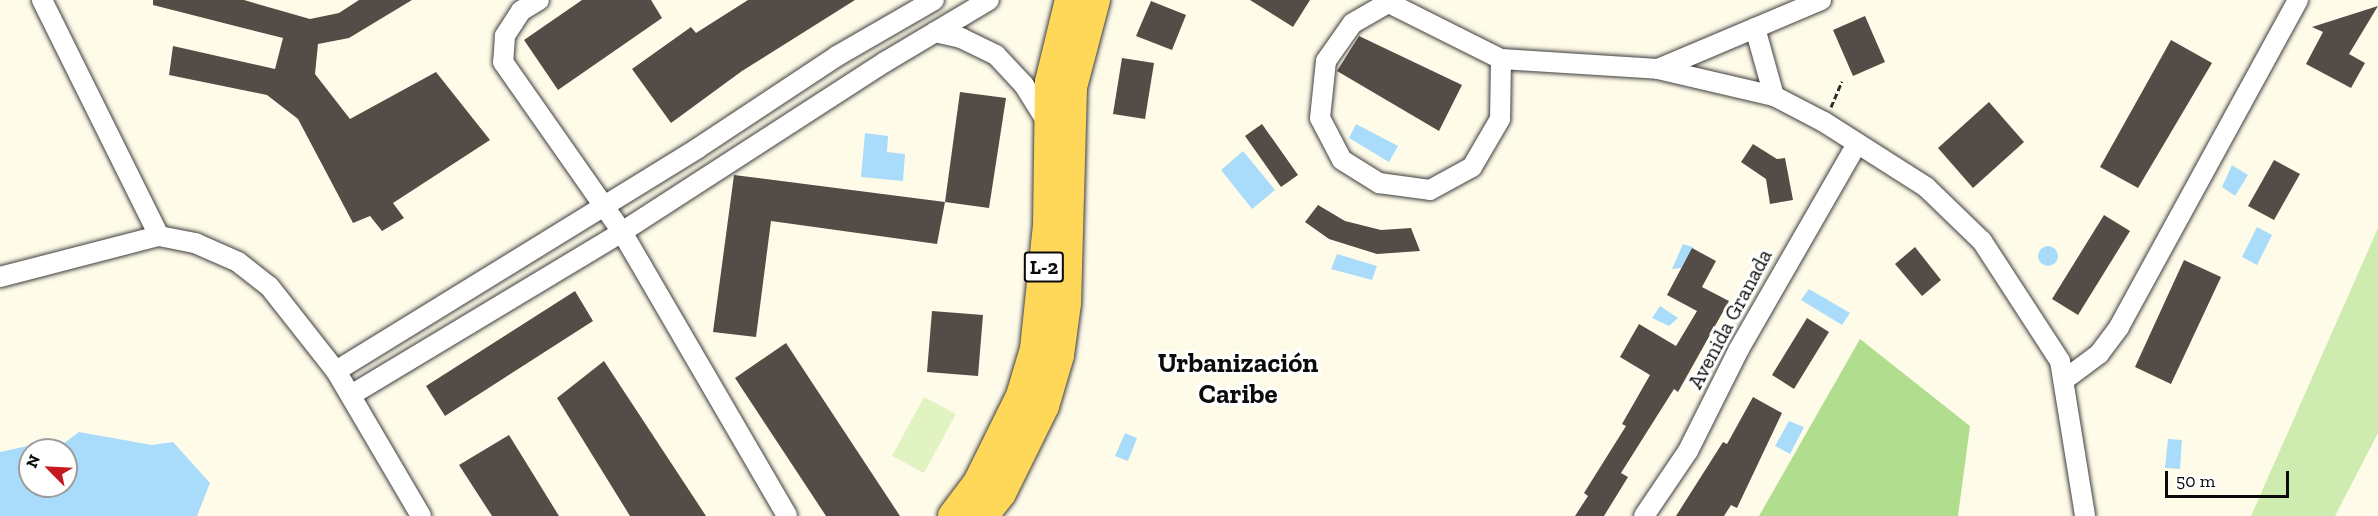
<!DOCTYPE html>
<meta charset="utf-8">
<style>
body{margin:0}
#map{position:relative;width:2378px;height:516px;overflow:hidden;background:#fffbe9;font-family:"Zilla Slab",serif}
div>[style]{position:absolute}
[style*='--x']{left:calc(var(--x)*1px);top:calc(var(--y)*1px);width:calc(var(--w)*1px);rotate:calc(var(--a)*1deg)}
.green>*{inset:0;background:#cfecb0}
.forest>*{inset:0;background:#b1de8e}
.pitch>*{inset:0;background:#e2f3c2}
.water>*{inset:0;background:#a9dcfb}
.round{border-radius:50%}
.building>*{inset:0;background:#544c46}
.path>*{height:3px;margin-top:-1.5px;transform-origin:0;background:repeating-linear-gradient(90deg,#2d2d2d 0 6px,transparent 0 9px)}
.roads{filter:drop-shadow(0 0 2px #3e3e3e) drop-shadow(0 0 2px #3e3e3e)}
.minor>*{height:20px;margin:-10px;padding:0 10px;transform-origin:10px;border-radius:10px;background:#fff}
.primary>*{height:30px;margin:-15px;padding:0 15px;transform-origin:15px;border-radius:15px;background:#ffd859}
span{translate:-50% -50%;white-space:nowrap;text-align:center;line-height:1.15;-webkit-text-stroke:6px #fff;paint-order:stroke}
.shield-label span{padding:2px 4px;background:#fff;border:2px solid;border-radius:4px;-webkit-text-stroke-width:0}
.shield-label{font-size:20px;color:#0b0b0b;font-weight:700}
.street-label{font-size:21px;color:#0b0b0b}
.district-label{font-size:27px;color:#0b0b0b;font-weight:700}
.north{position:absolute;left:18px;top:438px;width:60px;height:60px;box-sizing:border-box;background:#fff;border:2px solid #9d9d9d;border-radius:50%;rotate:294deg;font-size:16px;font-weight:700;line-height:24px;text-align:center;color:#0b0b0b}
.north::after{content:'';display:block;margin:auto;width:21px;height:27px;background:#c6181f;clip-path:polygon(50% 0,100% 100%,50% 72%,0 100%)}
.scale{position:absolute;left:2165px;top:471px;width:124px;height:27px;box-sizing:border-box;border:3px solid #0b0b0b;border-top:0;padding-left:8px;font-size:18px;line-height:21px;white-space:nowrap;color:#0b0b0b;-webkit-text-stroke:4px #fff;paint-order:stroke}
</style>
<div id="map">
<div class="green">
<i style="clip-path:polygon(2378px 228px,2378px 433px,2335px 516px,2251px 516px)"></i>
</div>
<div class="forest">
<i style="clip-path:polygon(1860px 339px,1970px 426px,1958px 516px,1759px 516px)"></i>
</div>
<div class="pitch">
<i style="clip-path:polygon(924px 397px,956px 414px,924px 473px,892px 456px)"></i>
</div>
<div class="water">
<i style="clip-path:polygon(1356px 124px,1398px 146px,1389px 162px,1349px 138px)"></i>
<i style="clip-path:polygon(865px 133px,888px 136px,887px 152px,905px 154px,903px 181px,861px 177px)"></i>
<i style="clip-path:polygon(1243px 151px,1275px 190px,1252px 209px,1221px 170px)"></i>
<i style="clip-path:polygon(2232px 165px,2248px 175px,2235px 196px,2222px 187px)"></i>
<i style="clip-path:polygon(2257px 227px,2272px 235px,2257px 265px,2242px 257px)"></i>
<i style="clip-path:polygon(1683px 244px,1693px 247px,1681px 268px,1672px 269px)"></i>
<i class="round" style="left:2038px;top:246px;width:20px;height:20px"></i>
<i style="clip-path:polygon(1337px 254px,1377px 266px,1372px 280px,1331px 269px)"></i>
<i style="clip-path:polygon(1809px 289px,1850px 313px,1842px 325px,1801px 300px)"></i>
<i style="clip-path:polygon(1660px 306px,1678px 318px,1669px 326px,1652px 318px)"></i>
<i style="clip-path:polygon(1789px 421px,1804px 427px,1790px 454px,1775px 446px)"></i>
<i style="clip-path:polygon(evenodd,79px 432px,152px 445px,173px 442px,210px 483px,197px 516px,0 516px,0 452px,50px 441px,63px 444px,79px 432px,30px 450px,66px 450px,66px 486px,30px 486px,30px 450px)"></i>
<i style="clip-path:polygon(1125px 433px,1137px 438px,1128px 461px,1115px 456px)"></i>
<i style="clip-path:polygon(2168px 439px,2182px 440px,2180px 469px,2165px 468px)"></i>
</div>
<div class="building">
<i style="clip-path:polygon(153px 0,244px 0,310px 19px,339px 13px,359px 0,412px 0,349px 38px,318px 44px,315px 74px,350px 119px,436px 72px,490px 140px,393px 203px,404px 218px,382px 231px,370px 216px,353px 223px,298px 119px,267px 95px,169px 75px,173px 46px,275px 69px,283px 38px,153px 5px)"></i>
<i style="clip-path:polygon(582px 0,651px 0,662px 18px,558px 90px,524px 40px)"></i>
<i style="clip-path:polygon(748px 0,855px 0,742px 71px,671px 123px,632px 69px,691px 27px,696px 33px)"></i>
<i style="clip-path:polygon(1250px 0,1310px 0,1293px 27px)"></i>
<i style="clip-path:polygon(1151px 1px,1186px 15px,1172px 50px,1136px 36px)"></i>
<i style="clip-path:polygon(2378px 6px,2349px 54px,2365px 63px,2351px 88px,2306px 64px,2323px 32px,2312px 27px)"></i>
<i style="clip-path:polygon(1865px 16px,1885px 62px,1853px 76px,1833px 30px)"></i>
<i style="clip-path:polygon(1359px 36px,1462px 85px,1439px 131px,1337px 71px)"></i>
<i style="clip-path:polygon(2171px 40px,2212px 63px,2138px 188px,2100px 167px)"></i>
<i style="clip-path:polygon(1122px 58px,1154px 63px,1145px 119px,1113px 114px)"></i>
<i style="clip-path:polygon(960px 92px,1006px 98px,989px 208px,945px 202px)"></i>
<i style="clip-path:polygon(1989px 102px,2024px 142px,1973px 188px,1938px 148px)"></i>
<i style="clip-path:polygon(1262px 124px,1298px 175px,1281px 187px,1245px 136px)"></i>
<i style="clip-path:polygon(1753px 144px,1777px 159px,1785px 158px,1793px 200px,1770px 204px,1766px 179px,1741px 162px)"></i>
<i style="clip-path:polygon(2274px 160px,2300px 174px,2274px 220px,2248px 206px)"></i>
<i style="clip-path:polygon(734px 175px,945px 202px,937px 244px,771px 221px,756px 337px,713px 332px)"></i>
<i style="clip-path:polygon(1318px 205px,1345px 221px,1381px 230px,1411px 228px,1420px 251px,1377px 254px,1329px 239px,1305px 222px)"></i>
<i style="clip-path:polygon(2104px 215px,2130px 231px,2078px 315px,2052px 299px)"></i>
<i style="clip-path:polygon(1915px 247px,1941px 280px,1922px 296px,1895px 264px)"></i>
<i style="clip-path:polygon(1692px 248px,1716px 261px,1702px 287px,1729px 301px,1678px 392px,1674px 389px,1621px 473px,1628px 477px,1604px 516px,1575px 516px,1588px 496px,1584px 493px,1626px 426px,1622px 424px,1650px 375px,1620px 357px,1639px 324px,1676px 346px,1697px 311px,1667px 295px)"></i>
<i style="clip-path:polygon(2184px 260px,2221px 277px,2171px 384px,2135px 367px)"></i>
<i style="clip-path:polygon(575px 291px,593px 321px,445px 416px,426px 386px)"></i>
<i style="clip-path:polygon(932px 311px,983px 315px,978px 376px,927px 372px)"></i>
<i style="clip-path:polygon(1807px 318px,1829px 332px,1794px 389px,1772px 375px)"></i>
<i style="clip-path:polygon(786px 343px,900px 516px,826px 516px,735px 378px)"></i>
<i style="clip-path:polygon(604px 361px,706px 516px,630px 516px,557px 398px)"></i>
<i style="clip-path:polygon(1753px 397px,1782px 413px,1737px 508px,1731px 505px,1724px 516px,1676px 516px,1723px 442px,1727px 444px)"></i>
<i style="clip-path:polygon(509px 435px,559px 516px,492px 516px,459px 465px)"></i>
</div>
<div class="path">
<i style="--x:1831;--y:107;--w:28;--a:-67"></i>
</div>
<div class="roads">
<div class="minor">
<i style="--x:42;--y:0;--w:263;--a:63.6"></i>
<i style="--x:539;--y:0;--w:21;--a:149"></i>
<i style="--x:521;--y:11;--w:30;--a:123"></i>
<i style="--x:505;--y:36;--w:26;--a:94"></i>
<i style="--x:503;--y:62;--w:208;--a:55"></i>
<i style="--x:622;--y:232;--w:328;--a:59.8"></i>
<i style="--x:1383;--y:0;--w:132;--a:26.6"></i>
<i style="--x:1501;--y:59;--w:157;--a:3.6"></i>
<i style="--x:1658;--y:69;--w:119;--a:13.1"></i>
<i style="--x:1774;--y:96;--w:56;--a:27.5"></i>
<i style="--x:1824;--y:122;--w:121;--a:32.5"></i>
<i style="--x:1926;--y:187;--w:78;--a:44"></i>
<i style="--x:1982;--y:241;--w:143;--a:57"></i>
<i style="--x:2060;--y:361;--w:157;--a:80.8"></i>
<i style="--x:1386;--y:4;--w:39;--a:150"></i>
<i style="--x:1352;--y:24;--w:45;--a:125.1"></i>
<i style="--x:1326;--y:61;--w:57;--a:96"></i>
<i style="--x:1320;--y:118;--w:47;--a:62.4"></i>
<i style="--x:1342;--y:160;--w:44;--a:31.9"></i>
<i style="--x:1379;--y:183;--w:51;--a:7.8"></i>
<i style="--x:1430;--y:190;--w:48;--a:-28.7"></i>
<i style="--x:1472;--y:167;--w:56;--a:-59.7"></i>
<i style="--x:1500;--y:119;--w:60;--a:-89"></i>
<i style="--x:1755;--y:28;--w:71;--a:74.4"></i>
<i style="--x:935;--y:32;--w:27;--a:13"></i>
<i style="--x:961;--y:38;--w:39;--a:26"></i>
<i style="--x:996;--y:55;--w:41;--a:47"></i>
<i style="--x:1024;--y:85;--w:47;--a:58"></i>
<i style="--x:1658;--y:69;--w:177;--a:-22.9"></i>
<i style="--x:0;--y:277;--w:164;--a:-14.5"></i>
<i style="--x:159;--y:236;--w:37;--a:11"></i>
<i style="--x:195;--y:243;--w:47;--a:23.8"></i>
<i style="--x:238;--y:262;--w:39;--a:38"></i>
<i style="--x:269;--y:286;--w:108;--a:51.8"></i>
<i style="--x:336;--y:371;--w:168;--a:59.6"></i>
<i style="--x:336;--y:371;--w:425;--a:-31.6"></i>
<i style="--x:698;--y:148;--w:167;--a:-33.5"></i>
<i style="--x:837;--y:56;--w:112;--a:-30"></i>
<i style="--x:2064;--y:380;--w:44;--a:-36.6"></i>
<i style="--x:2099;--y:354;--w:34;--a:-53"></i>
<i style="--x:2119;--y:327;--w:373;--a:-61.3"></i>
<i style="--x:351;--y:395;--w:316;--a:-31"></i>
<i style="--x:622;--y:232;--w:313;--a:-32.9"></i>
<i style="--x:885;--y:62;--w:121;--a:-30.8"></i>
<i style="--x:1644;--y:516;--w:78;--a:-55.9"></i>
<i style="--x:1688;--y:451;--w:114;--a:-63.4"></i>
<i style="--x:1739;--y:349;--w:237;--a:-60.1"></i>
</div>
<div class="primary">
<i style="--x:953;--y:516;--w:41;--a:-52.9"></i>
<i style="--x:978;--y:483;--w:97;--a:-63.7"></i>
<i style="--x:1021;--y:396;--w:49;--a:-73.4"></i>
<i style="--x:1035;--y:349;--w:124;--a:-84"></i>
<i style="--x:1048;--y:226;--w:144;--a:-89.2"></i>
<i style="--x:1050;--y:82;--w:84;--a:-76.3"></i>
<i style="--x:983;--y:516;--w:29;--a:-52"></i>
<i style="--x:1001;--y:493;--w:97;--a:-63.7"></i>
<i style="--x:1044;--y:406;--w:53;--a:-73.6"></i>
<i style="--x:1059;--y:355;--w:52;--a:-82.3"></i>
<i style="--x:1066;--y:303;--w:216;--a:-88.4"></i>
<i style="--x:1072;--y:87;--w:90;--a:-75.2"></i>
</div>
</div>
<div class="shield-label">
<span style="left:1044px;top:267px">L-2</span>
</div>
<div class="street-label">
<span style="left:1730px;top:319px;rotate:-62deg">Avenida Granada</span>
</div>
<div class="district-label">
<span style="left:1238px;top:379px">Urbanización<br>Caribe</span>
</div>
<div class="north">N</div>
<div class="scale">50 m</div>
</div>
